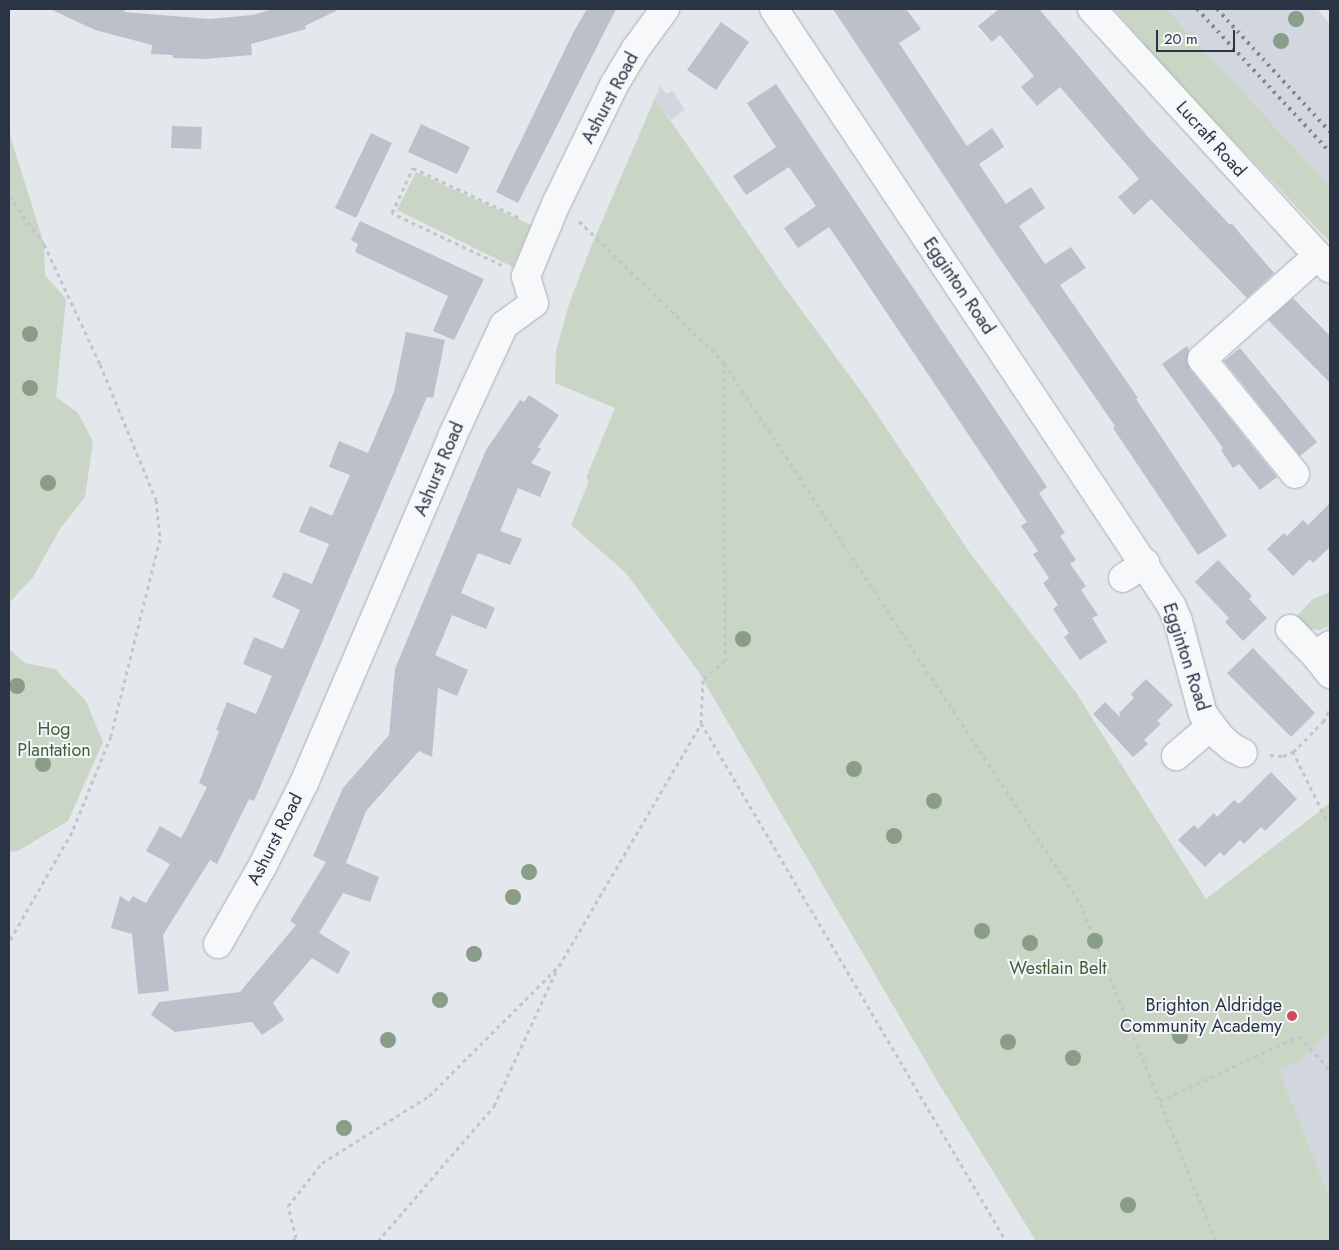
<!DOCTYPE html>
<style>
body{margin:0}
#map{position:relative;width:1339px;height:1250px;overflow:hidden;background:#e4e7ec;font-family:Jost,sans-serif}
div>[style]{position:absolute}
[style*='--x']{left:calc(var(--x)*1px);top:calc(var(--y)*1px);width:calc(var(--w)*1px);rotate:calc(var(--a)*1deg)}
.built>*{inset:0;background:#d2d6de}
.green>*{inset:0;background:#c9d6c5}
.building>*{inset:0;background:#bbc0ca}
.path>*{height:3px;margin-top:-1.5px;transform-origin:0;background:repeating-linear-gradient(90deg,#c2c5cb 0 4px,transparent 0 8px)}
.roads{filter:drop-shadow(0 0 1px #a9aeb7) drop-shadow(0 0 1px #a9aeb7)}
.minor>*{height:28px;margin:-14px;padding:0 14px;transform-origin:14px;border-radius:14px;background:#f7f8fa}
.rail>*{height:4px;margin-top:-2px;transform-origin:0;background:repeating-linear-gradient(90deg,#7d8696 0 2.5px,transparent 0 7.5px)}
.trees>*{width:16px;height:16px;margin:-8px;border-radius:50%;background:#899d89}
.dots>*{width:14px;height:14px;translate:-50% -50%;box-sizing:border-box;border:2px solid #f4f6f9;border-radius:50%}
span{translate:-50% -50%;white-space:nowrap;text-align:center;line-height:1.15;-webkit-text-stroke:4px #f4f6f9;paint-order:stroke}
.street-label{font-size:18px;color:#2b3445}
.park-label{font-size:18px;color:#3f6138}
.poi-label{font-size:18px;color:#2b3445}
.right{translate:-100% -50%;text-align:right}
.frame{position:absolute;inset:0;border:10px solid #2b3445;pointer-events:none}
.scale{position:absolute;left:1156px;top:30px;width:79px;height:22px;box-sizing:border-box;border:2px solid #2b3445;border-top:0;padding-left:6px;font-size:15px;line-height:18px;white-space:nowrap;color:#2b3445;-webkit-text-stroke:4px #f4f6f9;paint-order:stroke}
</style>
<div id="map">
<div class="built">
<i style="clip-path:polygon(1114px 9px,1317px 9px,1330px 24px,1330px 242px)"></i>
<i style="clip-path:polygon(660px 86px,666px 94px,673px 91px,685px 110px,671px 120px,655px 98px)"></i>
<i style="clip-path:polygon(1330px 803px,1330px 1198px,1279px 1070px,1318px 812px)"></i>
</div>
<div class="green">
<i style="clip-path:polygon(1114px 9px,1166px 9px,1330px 187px,1330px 242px,1166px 70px)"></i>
<i style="clip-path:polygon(655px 98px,783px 285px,868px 401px,970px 553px,1075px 691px,1206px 899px,1330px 803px,1330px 1030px,1298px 1061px,1279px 1070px,1330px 1198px,1330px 1241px,1036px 1241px,939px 1084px,698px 671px,626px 573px,571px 525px,589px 481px,586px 478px,615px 408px,555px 383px,556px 351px,569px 304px,590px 249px)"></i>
<i style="clip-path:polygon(9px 132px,44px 244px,45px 275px,66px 299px,56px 397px,78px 413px,93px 442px,85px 497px,60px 529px,33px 577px,9px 603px)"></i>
<i style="clip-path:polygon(416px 172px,531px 225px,513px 267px,397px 210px)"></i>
<i style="clip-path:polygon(1330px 592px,1330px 626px,1319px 630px,1308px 629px,1296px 617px,1313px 599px)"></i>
<i style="clip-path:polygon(9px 649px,25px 663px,55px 669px,86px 701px,103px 742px,68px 821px,18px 851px,9px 852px)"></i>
</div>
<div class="building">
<i style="clip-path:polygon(50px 9px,125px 9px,124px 12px,210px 19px,252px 15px,273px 9px,340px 9px,305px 26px,306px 29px,251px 44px,252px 55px,204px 59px,173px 58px,173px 55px,151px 54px,152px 45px,95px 30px)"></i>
<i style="clip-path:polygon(587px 9px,616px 9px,518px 203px,496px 192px,573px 33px)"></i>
<i style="clip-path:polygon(833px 9px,906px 9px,921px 29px,899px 43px,967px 146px,992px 128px,999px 138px,1004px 147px,979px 164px,1006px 204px,1031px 187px,1045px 208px,1019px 226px,1045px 264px,1071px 247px,1086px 268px,1060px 285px,1138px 398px,1136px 399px,1227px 536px,1198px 555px,1113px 428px,1115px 426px,988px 242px)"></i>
<i style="clip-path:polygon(999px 9px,1039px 9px,1148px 137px,1229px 224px,1232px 224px,1274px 273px,1247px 298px,1151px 199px,1134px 215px,1118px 197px,1139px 179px,1060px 87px,1037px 106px,1021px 87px,1034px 76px,1000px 35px,992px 42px,978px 26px)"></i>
<i style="clip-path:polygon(721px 22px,749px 42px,716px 90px,687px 70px)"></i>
<i style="clip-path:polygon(776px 84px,1047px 487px,1039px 493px,1065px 533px,1060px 536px,1076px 560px,1070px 564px,1086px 586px,1081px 590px,1098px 615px,1092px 618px,1107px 642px,1080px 660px,1064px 637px,1069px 633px,1053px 609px,1058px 605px,1043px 583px,1049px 578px,1033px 554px,1038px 551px,1021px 526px,1027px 522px,842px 246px,829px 227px,798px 248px,784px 228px,816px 206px,789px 167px,746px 195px,733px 176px,776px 147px,747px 103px)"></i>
<i style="clip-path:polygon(421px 124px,470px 147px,457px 174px,408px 152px)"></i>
<i style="clip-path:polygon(172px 126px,202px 127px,201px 149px,171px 148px)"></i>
<i style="clip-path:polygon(371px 133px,392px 143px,356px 218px,335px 208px)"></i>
<i style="clip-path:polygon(360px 221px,484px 279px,454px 340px,433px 331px,448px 296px,355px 252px,358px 244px,351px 240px)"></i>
<i style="clip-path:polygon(1293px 298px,1330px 336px,1330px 383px,1268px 320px)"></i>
<i style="clip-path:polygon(406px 332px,445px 340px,433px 398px,427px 397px,254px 801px,249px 799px,217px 864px,210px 860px,163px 935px,169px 991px,138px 994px,132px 934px,111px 928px,120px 896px,129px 902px,133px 896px,146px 903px,170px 864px,146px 851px,160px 826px,181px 838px,185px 831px,207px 787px,199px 783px,219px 731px,216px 730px,227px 702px,256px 714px,272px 676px,243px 664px,254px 637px,283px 649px,300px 610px,272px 597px,284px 572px,312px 584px,329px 544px,299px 532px,310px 506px,332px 516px,350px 475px,329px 467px,339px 441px,368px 453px,394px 392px)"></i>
<i style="clip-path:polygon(1187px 346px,1189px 350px,1187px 361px,1190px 369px,1277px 477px,1260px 490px,1239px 464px,1233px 468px,1221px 450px,1223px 448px,1162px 364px)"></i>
<i style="clip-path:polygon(1240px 348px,1317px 442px,1300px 456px,1224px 361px)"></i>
<i style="clip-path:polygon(529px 395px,559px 415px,538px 447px,541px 449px,531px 463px,551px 472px,540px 497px,518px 488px,500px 531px,522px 539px,510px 565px,478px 553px,461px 593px,495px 608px,486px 629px,452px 615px,443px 637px,435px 655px,468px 670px,457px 696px,438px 688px,432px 757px,419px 751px,366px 811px,346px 863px,379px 877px,370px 902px,343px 893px,319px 933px,350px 952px,338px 974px,312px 958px,273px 1003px,284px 1020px,262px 1035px,252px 1022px,175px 1032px,151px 1015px,159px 1002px,240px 992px,296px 925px,290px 921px,326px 862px,313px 856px,343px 788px,389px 735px,395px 669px,486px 450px,520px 400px,524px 402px)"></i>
<i style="clip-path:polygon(1330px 503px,1330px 547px,1313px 563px,1310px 559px,1293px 576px,1267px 549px,1284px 533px,1287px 536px,1303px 520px,1308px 525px)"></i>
<i style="clip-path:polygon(1218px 560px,1252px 596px,1249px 599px,1267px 618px,1243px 641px,1225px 622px,1229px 618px,1195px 582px)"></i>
<i style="clip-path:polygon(1253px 648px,1315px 713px,1291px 737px,1227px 673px)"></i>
<i style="clip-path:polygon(1146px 679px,1173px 705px,1157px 721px,1161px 724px,1144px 740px,1148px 744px,1133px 757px,1093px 714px,1105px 702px,1121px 718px,1119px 713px,1134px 698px,1131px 694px)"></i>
<i style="clip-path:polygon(1271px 772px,1297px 799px,1265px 831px,1261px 827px,1244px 844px,1240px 840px,1224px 856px,1220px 852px,1205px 867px,1178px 840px,1194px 825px,1198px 829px,1214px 813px,1217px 817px,1234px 800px,1239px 804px)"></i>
</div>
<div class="path">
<i style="--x:9;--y:196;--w:59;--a:53.9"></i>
<i style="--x:44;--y:244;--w:132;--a:65"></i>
<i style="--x:100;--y:364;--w:147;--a:67.6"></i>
<i style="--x:156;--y:500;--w:39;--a:84"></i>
<i style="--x:160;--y:539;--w:203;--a:104"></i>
<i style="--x:111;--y:736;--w:104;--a:112.1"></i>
<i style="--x:72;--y:832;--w:127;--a:119.8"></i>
<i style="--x:579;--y:221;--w:202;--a:44.2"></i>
<i style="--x:724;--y:362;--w:298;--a:89.8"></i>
<i style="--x:725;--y:660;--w:30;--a:138"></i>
<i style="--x:703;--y:680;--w:43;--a:92.7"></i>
<i style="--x:701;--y:723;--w:601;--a:59.51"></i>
<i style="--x:502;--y:265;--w:122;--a:-154.7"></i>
<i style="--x:392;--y:213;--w:50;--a:-65"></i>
<i style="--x:413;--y:168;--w:120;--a:25.1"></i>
<i style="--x:724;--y:363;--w:647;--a:56.6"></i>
<i style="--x:1080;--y:903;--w:364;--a:68.1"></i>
<i style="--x:1270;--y:755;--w:13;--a:4"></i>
<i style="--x:1283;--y:756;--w:11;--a:-22"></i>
<i style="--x:1326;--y:819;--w:75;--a:-116.2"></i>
<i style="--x:1293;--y:752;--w:42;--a:-45"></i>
<i style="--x:1323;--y:722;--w:15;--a:-62"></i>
<i style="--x:1160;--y:1101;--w:153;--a:-25.1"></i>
<i style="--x:1299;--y:1036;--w:46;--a:47.6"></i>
<i style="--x:292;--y:1241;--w:5;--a:-37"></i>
<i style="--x:296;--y:1238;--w:33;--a:-104"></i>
<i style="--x:288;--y:1206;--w:55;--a:-51.7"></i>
<i style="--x:322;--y:1163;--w:126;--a:-32.1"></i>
<i style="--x:429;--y:1096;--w:184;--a:-45"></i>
<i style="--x:559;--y:966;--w:281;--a:-59.6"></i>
<i style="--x:378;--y:1241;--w:178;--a:-49.3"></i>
<i style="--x:494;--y:1106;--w:151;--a:-65.3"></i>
</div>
<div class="roads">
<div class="minor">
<i style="--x:774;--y:9;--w:716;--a:56.33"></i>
<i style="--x:1171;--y:605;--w:17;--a:66"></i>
<i style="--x:1178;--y:621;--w:96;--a:75"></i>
<i style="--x:1203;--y:714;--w:30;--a:53"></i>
<i style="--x:1221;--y:738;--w:16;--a:40"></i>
<i style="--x:1233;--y:748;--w:11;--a:27"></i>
<i style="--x:1092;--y:9;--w:352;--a:47.5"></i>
<i style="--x:1295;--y:474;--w:148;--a:-129"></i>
<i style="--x:1202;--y:359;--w:154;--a:-41.8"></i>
<i style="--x:1123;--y:578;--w:27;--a:-34"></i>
<i style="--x:1290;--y:629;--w:37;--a:46"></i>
<i style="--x:1330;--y:645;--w:18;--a:142"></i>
<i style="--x:1316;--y:656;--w:23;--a:52"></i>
<i style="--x:1176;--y:756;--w:46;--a:-40.6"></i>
<i style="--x:218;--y:944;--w:91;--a:-60.3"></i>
<i style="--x:263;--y:865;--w:92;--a:-63.4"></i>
<i style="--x:304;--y:783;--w:376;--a:-66.8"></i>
<i style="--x:452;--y:437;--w:123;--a:-65.1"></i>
<i style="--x:504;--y:325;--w:37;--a:-36"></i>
<i style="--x:534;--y:303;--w:28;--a:-107"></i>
<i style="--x:526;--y:276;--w:78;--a:-67.4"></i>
<i style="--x:556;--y:204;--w:132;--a:-64"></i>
<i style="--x:614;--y:85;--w:41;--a:-59"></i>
<i style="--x:635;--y:50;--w:51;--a:-53.8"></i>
</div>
</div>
<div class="rail">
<i style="--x:1197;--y:9;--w:195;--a:47.1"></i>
<i style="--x:1217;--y:9;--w:167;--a:47.4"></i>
</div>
<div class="trees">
<i style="left:1296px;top:19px"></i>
<i style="left:1281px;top:41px"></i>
<i style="left:30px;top:334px"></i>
<i style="left:30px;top:388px"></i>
<i style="left:48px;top:483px"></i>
<i style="left:743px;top:639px"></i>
<i style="left:17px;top:686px"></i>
<i style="left:43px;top:764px"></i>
<i style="left:854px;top:769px"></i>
<i style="left:934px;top:801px"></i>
<i style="left:894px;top:836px"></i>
<i style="left:529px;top:872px"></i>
<i style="left:513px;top:897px"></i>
<i style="left:982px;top:931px"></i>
<i style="left:1095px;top:941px"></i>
<i style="left:1030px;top:943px"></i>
<i style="left:474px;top:954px"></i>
<i style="left:440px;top:1000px"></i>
<i style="left:1180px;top:1036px"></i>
<i style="left:388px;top:1040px"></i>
<i style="left:1008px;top:1042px"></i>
<i style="left:1073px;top:1058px"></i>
<i style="left:344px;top:1128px"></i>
<i style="left:1128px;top:1205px"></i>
</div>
<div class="dots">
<i style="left:1292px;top:1016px;background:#d1495b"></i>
</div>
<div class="street-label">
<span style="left:610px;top:98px;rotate:-62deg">Ashurst Road</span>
<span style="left:1211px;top:139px;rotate:48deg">Lucraft Road</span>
<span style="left:959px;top:286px;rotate:56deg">Egginton Road</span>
<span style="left:439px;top:469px;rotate:-67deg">Ashurst Road</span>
<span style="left:1186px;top:657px;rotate:72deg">Egginton Road</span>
<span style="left:275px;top:839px;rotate:-63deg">Ashurst Road</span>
</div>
<div class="park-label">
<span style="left:54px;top:740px">Hog<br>Plantation</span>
<span style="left:1058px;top:968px">Westlain Belt</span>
</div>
<div class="poi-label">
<span class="right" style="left:1282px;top:1016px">Brighton Aldridge<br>Community Academy</span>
</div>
<div class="frame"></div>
<div class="scale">20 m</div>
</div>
